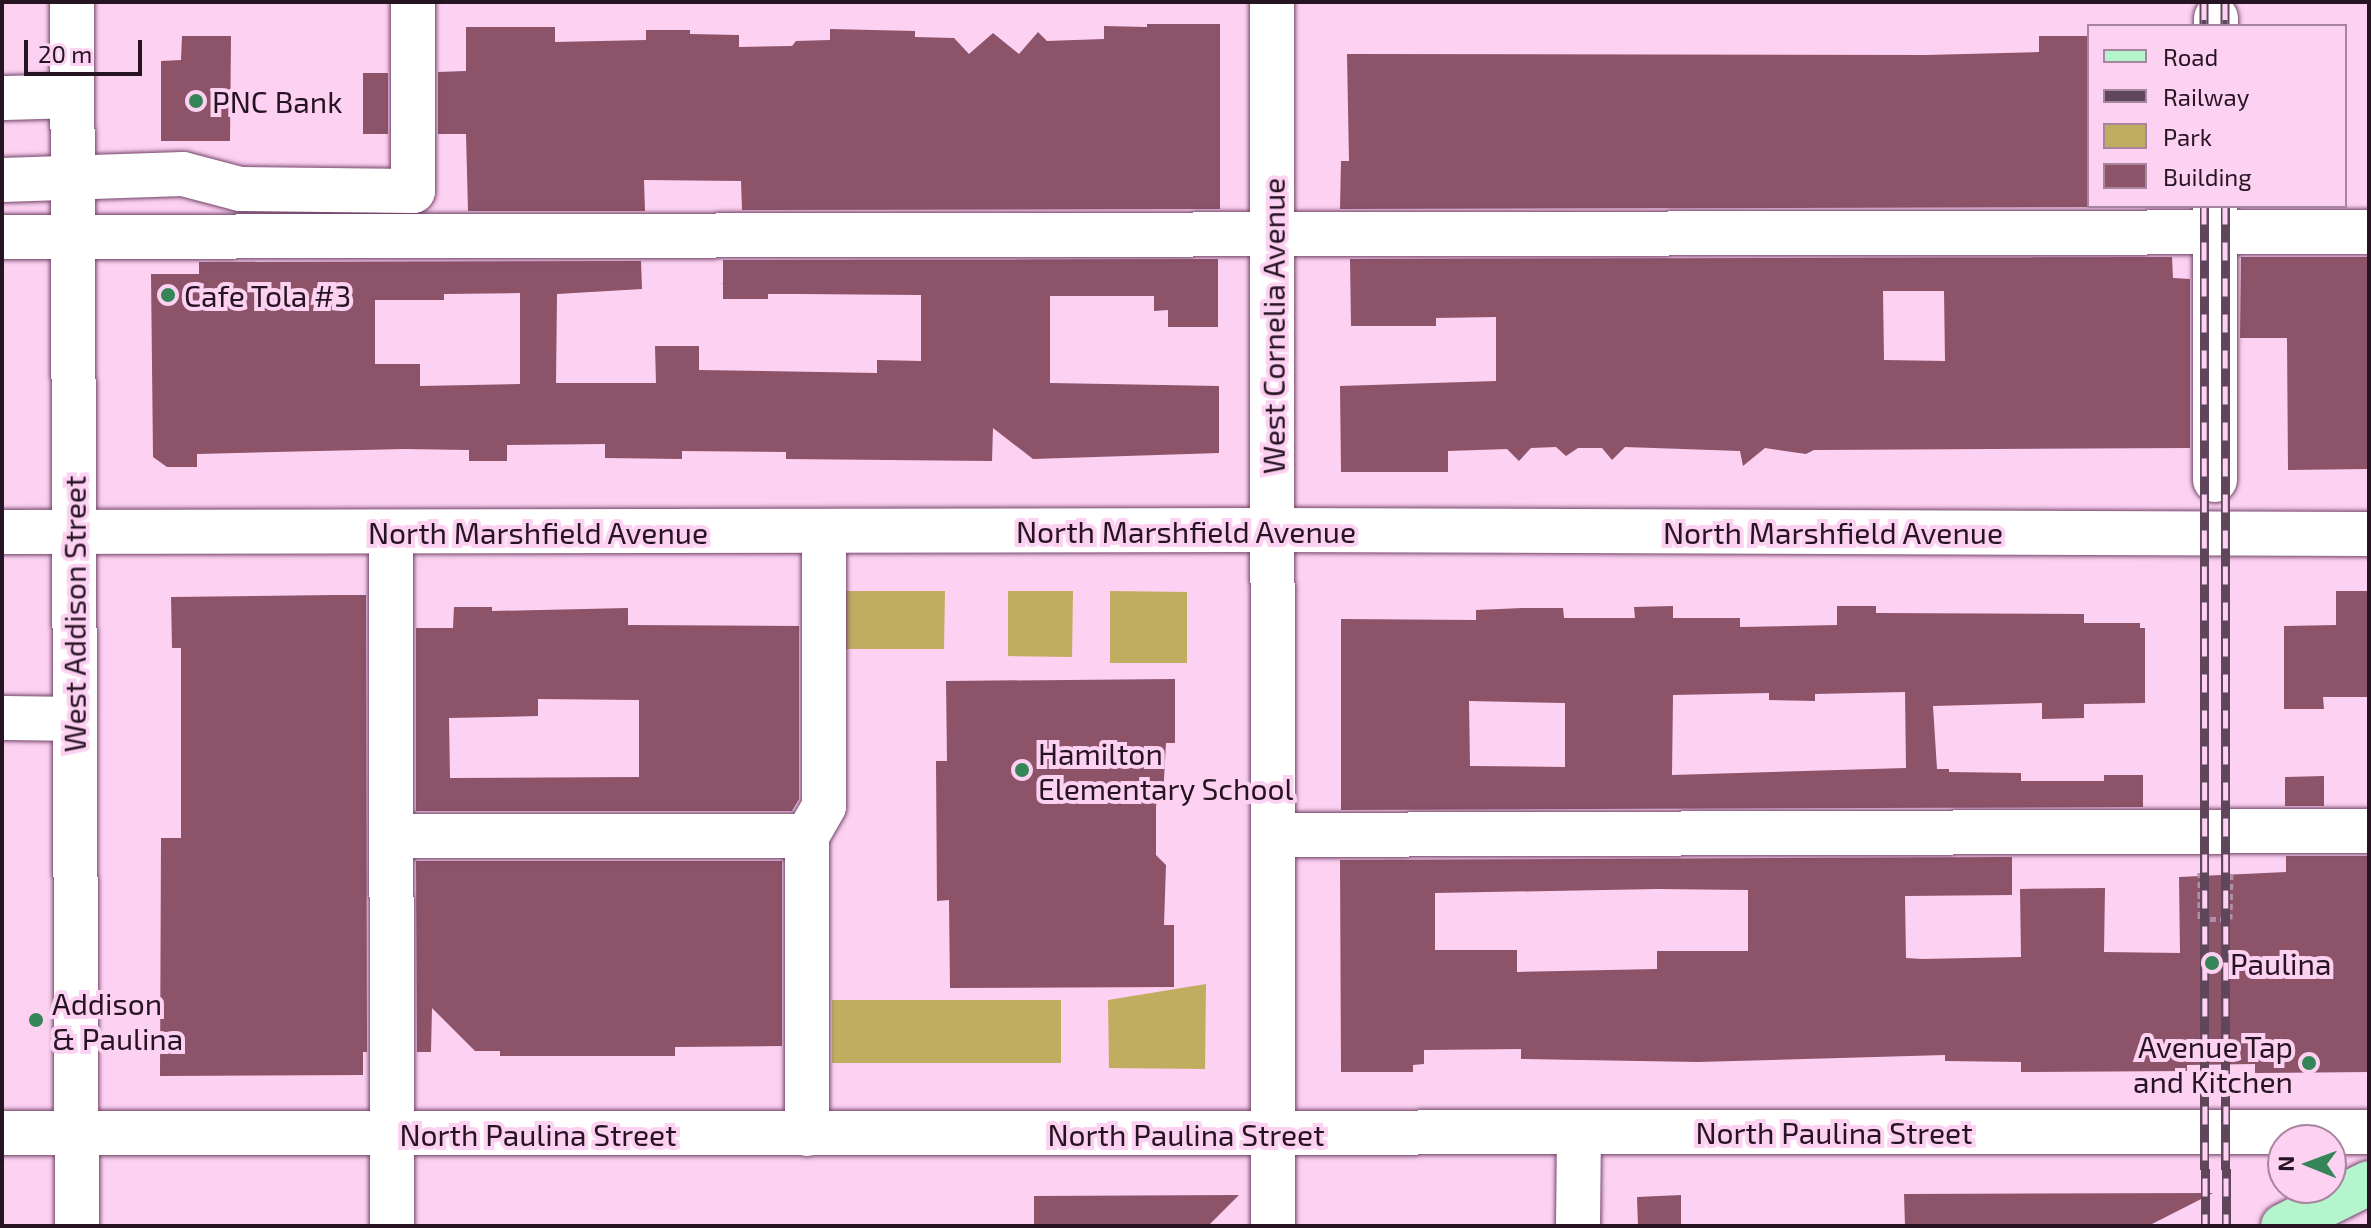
<!DOCTYPE html>
<style>
body{margin:0}
#map{position:relative;width:2371px;height:1228px;overflow:hidden;background:#fcd1f1;font-family:"Exo 2",sans-serif}
div>[style]{position:absolute}
[style*='--x']{left:calc(var(--x)*1px);top:calc(var(--y)*1px);width:calc(var(--w)*1px);rotate:calc(var(--a)*1deg)}
.green>*{inset:0;background:#c1ad60}
.building>*{inset:0;background:#8c5369}
.path>*{height:5px;margin-top:-2.5px;transform-origin:0;background:repeating-linear-gradient(90deg,#b08ea8 0 6px,transparent 0 10px)}
.roads{filter:drop-shadow(0 0 2px #734569) drop-shadow(0 0 2px #734569)}
.minor>*{height:44px;margin:-22px;padding:0 22px;transform-origin:22px;border-radius:22px;background:#fff}
.major>*{height:44px;margin:-22px;padding:0 22px;transform-origin:22px;border-radius:22px;background:#b5f5ce}
.rail>*{height:9px;margin-top:-4.5px;transform-origin:0;background:repeating-linear-gradient(90deg,#fcd1f1 0 18px,#60465a 0 36px);box-sizing:border-box;border-block:2px solid #60465a}
.dots>*{width:22px;height:22px;translate:-50% -50%;box-sizing:border-box;border:4px solid #fcd1f1;border-radius:50%}
span{translate:-50% -50%;white-space:nowrap;text-align:center;line-height:1.15;-webkit-text-stroke:8px #fcd1f1;paint-order:stroke}
.poi-label{font-size:30px;color:#271423}
.left{translate:0 -50%;text-align:left}
.right{translate:-100% -50%;text-align:right}
.street-label{font-size:30px;color:#271423}
.frame{position:absolute;inset:0;border:4px solid #271423;pointer-events:none}
.legend{position:absolute;left:2087px;top:24px;width:260px;height:184px;box-sizing:border-box;background:#fcd1f1;border:2px solid #a7859f;margin:0;padding:10px 14px;list-style:none;font-size:24px;color:#271423}
.legend li{display:flex;align-items:center;gap:16px;height:40px}
.legend b{width:40px;border:2px solid #a7859f}
.north{position:absolute;left:2267px;top:1124px;width:80px;height:80px;box-sizing:border-box;background:#fcd1f1;border:2px solid #a7859f;border-radius:50%;rotate:271deg;font-size:22px;font-weight:700;line-height:32px;text-align:center;color:#271423}
.north::after{content:'';display:block;margin:auto;width:28px;height:36px;background:#348557;clip-path:polygon(50% 0,100% 100%,50% 72%,0 100%)}
.scale{position:absolute;left:24px;top:40px;width:118px;height:36px;box-sizing:border-box;border:4px solid #271423;border-top:0;padding-left:10px;font-size:24px;line-height:28px;white-space:nowrap;color:#271423;-webkit-text-stroke:6px #fcd1f1;paint-order:stroke}
</style>
<div id="map">
<div class="green">
<i style="clip-path:polygon(840px 591px,945px 591px,944px 649px,840px 649px)"></i>
<i style="clip-path:polygon(1008px 591px,1073px 591px,1072px 657px,1008px 656px)"></i>
<i style="clip-path:polygon(1110px 591px,1187px 592px,1187px 663px,1110px 663px)"></i>
<i style="clip-path:polygon(1206px 984px,1205px 1069px,1109px 1068px,1108px 1000px)"></i>
<i style="clip-path:polygon(832px 1000px,1061px 1000px,1061px 1063px,832px 1063px)"></i>
</div>
<div class="building">
<i style="clip-path:polygon(1147px 24px,1220px 24px,1220px 209px,742px 210px,741px 181px,644px 180px,645px 211px,468px 211px,466px 134px,438px 134px,438px 72px,466px 71px,466px 27px,555px 27px,555px 42px,646px 40px,646px 30px,690px 30px,690px 34px,739px 35px,739px 47px,792px 46px,796px 41px,830px 40px,830px 29px,915px 31px,915px 37px,954px 38px,969px 54px,993px 33px,1019px 54px,1038px 32px,1047px 41px,1104px 39px,1104px 26px,1147px 27px)"></i>
<i style="clip-path:polygon(182px 36px,231px 36px,230px 141px,161px 141px,161px 61px,181px 60px)"></i>
<i style="clip-path:polygon(2039px 36px,2089px 36px,2089px 206px,2172px 207px,1340px 209px,1341px 161px,1349px 161px,1347px 54px,1926px 55px,2039px 52px)"></i>
<i style="clip-path:polygon(363px 73px,388px 73px,388px 134px,363px 134px)"></i>
<i style="clip-path:polygon(evenodd,2172px 257px,2173px 278px,2190px 279px,2190px 448px,1814px 450px,1806px 454px,1765px 448px,1743px 466px,1740px 451px,1625px 447px,1612px 460px,1602px 448px,1578px 448px,1566px 456px,1556px 447px,1531px 448px,1519px 461px,1507px 449px,1448px 451px,1448px 472px,1341px 472px,1340px 386px,1496px 381px,1496px 317px,1436px 318px,1436px 326px,1351px 326px,1350px 259px,2172px 257px,1883px 291px,1944px 291px,1945px 361px,1884px 360px,1883px 291px)"></i>
<i style="clip-path:polygon(2241px 257px,2369px 257px,2369px 469px,2288px 470px,2287px 338px,2240px 338px)"></i>
<i style="clip-path:polygon(evenodd,1218px 259px,1218px 327px,1168px 327px,1168px 310px,1154px 311px,1154px 296px,1050px 296px,1050px 383px,1219px 386px,1219px 453px,1033px 459px,993px 428px,992px 461px,786px 459px,786px 452px,682px 451px,682px 459px,605px 458px,605px 444px,507px 445px,507px 461px,469px 461px,469px 450px,404px 449px,197px 454px,197px 467px,167px 467px,153px 457px,151px 274px,199px 274px,199px 262px,641px 261px,642px 289px,557px 294px,556px 383px,656px 383px,655px 346px,699px 346px,699px 370px,877px 373px,877px 360px,921px 361px,921px 295px,800px 294px,768px 294px,768px 299px,723px 299px,723px 260px,1218px 259px,520px 293px,520px 384px,420px 386px,420px 364px,375px 364px,375px 300px,444px 300px,444px 294px,520px 293px)"></i>
<i style="clip-path:polygon(2336px 591px,2369px 591px,2369px 697px,2323px 697px,2324px 709px,2284px 709px,2284px 626px,2336px 625px)"></i>
<i style="clip-path:polygon(335px 595px,366px 595px,367px 1052px,363px 1052px,363px 1075px,160px 1076px,161px 838px,181px 838px,181px 648px,172px 648px,171px 597px)"></i>
<i style="clip-path:polygon(evenodd,1673px 606px,1673px 618px,1740px 618px,1740px 627px,1837px 625px,1837px 606px,1876px 606px,1876px 613px,2084px 614px,2084px 623px,2140px 623px,2140px 628px,2145px 628px,2145px 703px,2084px 704px,2084px 718px,2042px 719px,2042px 703px,1933px 706px,1937px 769px,1949px 769px,1949px 772px,2021px 773px,2021px 781px,2104px 781px,2104px 775px,2143px 775px,2143px 807px,1341px 810px,1341px 619px,1476px 620px,1476px 610px,1523px 608px,1563px 608px,1564px 618px,1635px 618px,1634px 607px,1673px 606px,1905px 692px,1906px 768px,1672px 775px,1673px 695px,1769px 693px,1769px 700px,1815px 701px,1815px 694px,1905px 692px,1673px 606px,1469px 701px,1565px 703px,1565px 767px,1470px 766px,1469px 701px)"></i>
<i style="clip-path:polygon(evenodd,454px 607px,492px 607px,492px 611px,628px 608px,628px 625px,799px 626px,799px 799px,792px 811px,416px 811px,416px 628px,453px 628px,454px 607px,538px 699px,639px 700px,639px 777px,450px 778px,449px 718px,538px 716px,538px 699px)"></i>
<i style="clip-path:polygon(1175px 679px,1175px 743px,1166px 743px,1163px 798px,1156px 805px,1156px 855px,1166px 865px,1164px 925px,1174px 925px,1174px 987px,950px 988px,949px 900px,937px 901px,936px 761px,947px 761px,946px 681px)"></i>
<i style="clip-path:polygon(2324px 776px,2324px 806px,2285px 806px,2285px 777px)"></i>
<i style="clip-path:polygon(evenodd,2286px 856px,2369px 856px,2369px 1072px,2255px 1073px,2255px 1064px,2187px 1065px,2187px 1071px,2021px 1072px,2021px 1062px,1945px 1061px,1945px 1055px,1698px 1062px,1521px 1059px,1521px 1049px,1424px 1050px,1424px 1064px,1413px 1065px,1413px 1072px,1341px 1072px,1340px 860px,2012px 857px,2012px 895px,1905px 896px,1906px 958px,1922px 959px,2021px 957px,2020px 889px,2105px 888px,2104px 952px,2180px 953px,2179px 877px,2286px 872px,2286px 856px,1657px 889px,1748px 890px,1748px 951px,1657px 951px,1657px 969px,1517px 972px,1517px 950px,1435px 950px,1435px 893px,1657px 889px)"></i>
<i style="clip-path:polygon(416px 861px,782px 861px,782px 1046px,675px 1047px,675px 1056px,500px 1056px,500px 1051px,475px 1051px,432px 1008px,431px 1052px,417px 1052px)"></i>
<i style="clip-path:polygon(2213px 1193px,2148px 1226px,1905px 1226px,1904px 1194px)"></i>
<i style="clip-path:polygon(1239px 1195px,1208px 1226px,1034px 1226px,1034px 1196px)"></i>
<i style="clip-path:polygon(1681px 1195px,1681px 1226px,1638px 1226px,1637px 1197px)"></i>
</div>
<div class="path">
<i style="--x:2200;--y:872;--w:47;--a:90"></i>
<i style="--x:2200;--y:919;--w:30;--a:0"></i>
<i style="--x:2230;--y:919;--w:48;--a:-88.8"></i>
</div>
<div class="roads">
<div class="minor">
<i style="--x:72;--y:2;--w:1224;--a:89.77"></i>
<i style="--x:1272;--y:2;--w:1224;--a:89.95"></i>
<i style="--x:2216;--y:26;--w:8;--a:-90"></i>
<i style="--x:2;--y:98;--w:70;--a:-1.6"></i>
<i style="--x:2;--y:180;--w:181;--a:-1.9"></i>
<i style="--x:183;--y:174;--w:59;--a:14.7"></i>
<i style="--x:240;--y:189;--w:173;--a:0.7"></i>
<i style="--x:413;--y:191;--w:189;--a:-90"></i>
<i style="--x:2;--y:237;--w:2367;--a:-0.12"></i>
<i style="--x:2215;--y:480;--w:274;--a:-90"></i>
<i style="--x:2;--y:532;--w:1271;--a:-0.09"></i>
<i style="--x:1273;--y:530;--w:1096;--a:0.21"></i>
<i style="--x:391;--y:532;--w:694;--a:89.92"></i>
<i style="--x:3;--y:718;--w:72;--a:0.8"></i>
<i style="--x:1273;--y:835;--w:1096;--a:-0.21"></i>
<i style="--x:392;--y:836;--w:415;--a:0"></i>
<i style="--x:2;--y:1133;--w:2367;--a:-0.02"></i>
<i style="--x:807;--y:1134;--w:298;--a:-90"></i>
<i style="--x:807;--y:836;--w:34;--a:-60"></i>
<i style="--x:824;--y:806;--w:275;--a:-90"></i>
<i style="--x:1578;--y:1226;--w:94;--a:-89.4"></i>
</div>
<div class="major">
<i style="--x:2283;--y:1226;--w:96;--a:-26.6"></i>
</div>
</div>
<div class="rail">
<i style="--x:2204;--y:2;--w:24;--a:90"></i>
<i style="--x:2225;--y:2;--w:24;--a:90"></i>
<i style="--x:2204;--y:206;--w:1020;--a:89.94"></i>
<i style="--x:2225;--y:206;--w:1020;--a:89.94"></i>
</div>
<div class="dots">
<i style="left:196px;top:101px;background:#348557"></i>
<i style="left:168px;top:295px;background:#348557"></i>
<i style="left:1022px;top:770px;background:#348557"></i>
<i style="left:2212px;top:963px;background:#348557"></i>
<i style="left:36px;top:1020px;background:#348557"></i>
<i style="left:2309px;top:1063px;background:#348557"></i>
</div>
<div class="poi-label">
<span class="left" style="left:212px;top:101px">PNC Bank</span>
<span class="left" style="left:184px;top:295px">Cafe Tola #3</span>
<span class="left" style="left:1038px;top:770px">Hamilton<br>Elementary School</span>
<span class="left" style="left:2230px;top:963px">Paulina</span>
<span class="left" style="left:52px;top:1020px">Addison<br>&amp; Paulina</span>
<span class="right" style="left:2293px;top:1063px">Avenue Tap<br>and Kitchen</span>
</div>
<div class="street-label">
<span style="left:1273px;top:326px;rotate:-90deg">West Cornelia Avenue</span>
<span style="left:1186px;top:531px">North Marshfield Avenue</span>
<span style="left:538px;top:532px">North Marshfield Avenue</span>
<span style="left:1833px;top:532px">North Marshfield Avenue</span>
<span style="left:74px;top:614px;rotate:-90deg">West Addison Street</span>
<span style="left:1834px;top:1132px">North Paulina Street</span>
<span style="left:538px;top:1134px">North Paulina Street</span>
<span style="left:1186px;top:1134px">North Paulina Street</span>
</div>
<div class="frame"></div>
<ul class="legend">
<li><b style="height:10px;background:#b5f5ce"></b>Road</li>
<li><b style="height:10px;background:#60465a"></b>Railway</li>
<li><b style="height:22px;background:#c1ad60"></b>Park</li>
<li><b style="height:22px;background:#8c5369"></b>Building</li>
</ul>
<div class="north">N</div>
<div class="scale">20 m</div>
</div>
